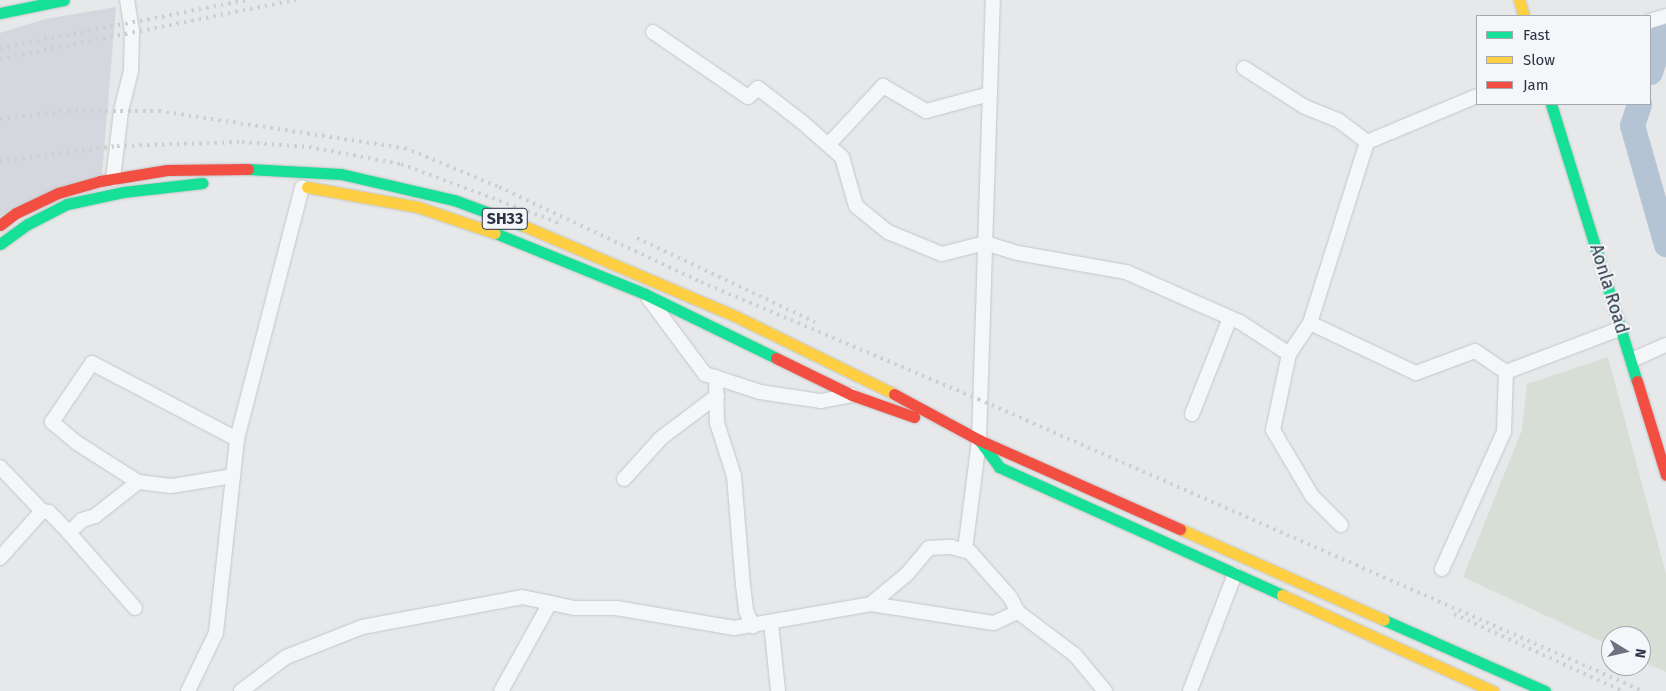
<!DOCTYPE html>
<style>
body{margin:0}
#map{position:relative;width:1666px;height:691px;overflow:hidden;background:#e6e8ea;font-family:"Fira Sans",sans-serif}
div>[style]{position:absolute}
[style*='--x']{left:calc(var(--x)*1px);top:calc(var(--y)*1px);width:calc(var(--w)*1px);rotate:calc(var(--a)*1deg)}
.built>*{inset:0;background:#d4d7dd}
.green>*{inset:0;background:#d6ded6}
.river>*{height:25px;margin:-12.5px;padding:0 12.5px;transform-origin:12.5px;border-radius:12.5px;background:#b4c4d5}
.roads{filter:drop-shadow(0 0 1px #c4c6c8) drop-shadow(0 0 1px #c4c6c8)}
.street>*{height:14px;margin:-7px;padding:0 7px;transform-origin:7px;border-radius:7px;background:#f5f6f7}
.fast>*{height:11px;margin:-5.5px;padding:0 5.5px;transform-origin:5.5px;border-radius:5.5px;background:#16e098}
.slow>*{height:11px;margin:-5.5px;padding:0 5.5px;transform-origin:5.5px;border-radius:5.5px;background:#ffcf43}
.jam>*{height:11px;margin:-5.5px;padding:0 5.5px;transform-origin:5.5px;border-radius:5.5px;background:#f24e42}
.rail>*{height:4px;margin-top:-2px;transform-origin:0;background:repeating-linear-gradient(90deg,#cecfd2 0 2.5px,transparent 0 7.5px)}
span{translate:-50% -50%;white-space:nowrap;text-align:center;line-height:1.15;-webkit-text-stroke:4px #f4f6f9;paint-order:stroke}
.shield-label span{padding:1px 4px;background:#f4f6f9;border:1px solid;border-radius:4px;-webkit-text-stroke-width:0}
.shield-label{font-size:16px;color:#2b3445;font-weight:700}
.street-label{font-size:18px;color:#2b3445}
.legend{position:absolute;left:1476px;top:15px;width:175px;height:90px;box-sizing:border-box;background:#f4f6f9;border:1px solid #a4a8b1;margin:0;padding:6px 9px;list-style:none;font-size:15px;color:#2b3445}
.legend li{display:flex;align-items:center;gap:10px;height:25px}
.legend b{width:25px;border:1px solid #a4a8b1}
.north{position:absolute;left:1601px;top:626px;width:50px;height:50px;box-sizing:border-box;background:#f4f6f9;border:1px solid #a4a8b1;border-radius:50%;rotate:99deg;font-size:14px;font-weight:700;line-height:20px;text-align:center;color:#2b3445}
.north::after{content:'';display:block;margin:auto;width:18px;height:22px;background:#6c737f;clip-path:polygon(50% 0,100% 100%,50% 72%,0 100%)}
</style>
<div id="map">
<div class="built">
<i style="clip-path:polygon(116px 7px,102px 174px,0 216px,0 33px,45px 19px)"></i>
</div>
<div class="green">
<i style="clip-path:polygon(1608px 357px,1666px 574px,1666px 672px,1641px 661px,1641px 636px,1611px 636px,1611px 646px,1463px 577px,1522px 430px,1527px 384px)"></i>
</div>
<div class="river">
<i style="--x:1650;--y:72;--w:39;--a:-72"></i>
<i style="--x:1662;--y:35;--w:4;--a:0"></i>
<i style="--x:1639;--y:104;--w:22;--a:108"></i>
<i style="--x:1632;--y:125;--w:124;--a:74.1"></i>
</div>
<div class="roads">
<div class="street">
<i style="--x:1650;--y:21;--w:17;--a:-17"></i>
<i style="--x:653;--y:32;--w:115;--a:34.4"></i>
<i style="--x:748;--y:97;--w:13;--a:-42"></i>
<i style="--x:758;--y:88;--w:56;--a:37.7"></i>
<i style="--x:802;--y:122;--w:53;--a:41.2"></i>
<i style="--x:842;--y:157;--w:51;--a:74.1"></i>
<i style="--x:856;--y:206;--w:41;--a:39.1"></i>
<i style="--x:888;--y:232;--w:58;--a:22.2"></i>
<i style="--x:942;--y:254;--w:44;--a:-14.3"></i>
<i style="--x:985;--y:243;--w:34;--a:17"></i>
<i style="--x:1018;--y:253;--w:110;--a:10"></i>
<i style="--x:1126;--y:272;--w:124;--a:23.7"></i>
<i style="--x:1240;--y:322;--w:59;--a:33.1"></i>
<i style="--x:1244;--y:68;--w:72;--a:32.6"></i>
<i style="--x:1305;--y:107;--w:35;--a:22"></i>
<i style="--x:1338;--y:120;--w:36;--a:37"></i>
<i style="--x:828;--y:145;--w:81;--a:-47"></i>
<i style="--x:883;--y:86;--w:50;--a:30.2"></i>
<i style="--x:926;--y:111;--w:66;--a:-14.9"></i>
<i style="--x:113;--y:179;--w:68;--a:-83.3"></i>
<i style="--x:121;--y:111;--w:41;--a:-76"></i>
<i style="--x:131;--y:71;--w:40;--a:-88.6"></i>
<i style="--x:132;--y:31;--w:31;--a:-99"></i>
<i style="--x:649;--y:299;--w:94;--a:53.3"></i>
<i style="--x:705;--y:374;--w:58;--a:18.1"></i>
<i style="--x:760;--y:392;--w:62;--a:8.4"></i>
<i style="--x:821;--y:401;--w:31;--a:-11"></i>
<i style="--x:1310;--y:323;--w:117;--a:25.3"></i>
<i style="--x:1416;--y:373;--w:63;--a:-20.4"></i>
<i style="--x:1475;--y:351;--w:37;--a:34"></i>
<i style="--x:1632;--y:360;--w:37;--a:-24"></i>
<i style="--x:716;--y:377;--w:46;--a:88.8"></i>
<i style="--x:717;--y:423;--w:56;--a:72.2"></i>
<i style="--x:734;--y:476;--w:109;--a:85.3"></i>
<i style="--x:743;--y:585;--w:26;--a:83"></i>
<i style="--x:746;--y:611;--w:17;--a:65"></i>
<i style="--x:1192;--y:414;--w:103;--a:-68.4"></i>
<i style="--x:0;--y:467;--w:61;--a:46.3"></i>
<i style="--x:233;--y:476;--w:63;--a:170.8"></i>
<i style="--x:171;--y:486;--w:33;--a:-173"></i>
<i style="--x:138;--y:482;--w:72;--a:-147.4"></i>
<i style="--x:77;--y:443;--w:33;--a:-140"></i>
<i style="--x:52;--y:422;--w:71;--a:-55.9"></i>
<i style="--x:92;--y:363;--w:164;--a:27.7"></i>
<i style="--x:624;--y:479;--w:55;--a:-47.9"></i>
<i style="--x:661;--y:438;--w:70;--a:-36.9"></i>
<i style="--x:1341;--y:525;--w:41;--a:-135"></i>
<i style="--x:1312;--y:496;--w:77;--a:-120.6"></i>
<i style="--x:1273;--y:430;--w:78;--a:-78.1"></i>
<i style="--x:1289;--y:354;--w:37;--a:-56"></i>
<i style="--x:1310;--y:323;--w:190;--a:-72.5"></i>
<i style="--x:1367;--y:142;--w:119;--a:-22.7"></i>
<i style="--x:965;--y:550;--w:111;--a:-82.7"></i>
<i style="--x:979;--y:440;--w:440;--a:-88.2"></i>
<i style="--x:0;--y:558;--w:63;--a:-48.2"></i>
<i style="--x:42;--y:511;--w:7;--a:8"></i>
<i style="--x:49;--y:512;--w:29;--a:46"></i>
<i style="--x:1442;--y:569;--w:150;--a:-65.7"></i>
<i style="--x:1504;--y:432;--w:60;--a:-88.1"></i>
<i style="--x:1506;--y:372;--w:124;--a:-20.8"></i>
<i style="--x:871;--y:604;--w:124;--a:8.8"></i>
<i style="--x:994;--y:623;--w:26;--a:-25"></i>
<i style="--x:135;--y:608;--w:100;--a:-131.3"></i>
<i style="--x:69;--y:533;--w:18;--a:-45"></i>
<i style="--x:82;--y:520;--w:14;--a:-17"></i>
<i style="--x:95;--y:516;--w:55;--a:-38.3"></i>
<i style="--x:771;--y:623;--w:68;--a:84.1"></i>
<i style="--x:188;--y:691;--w:64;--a:-64.2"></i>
<i style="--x:216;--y:633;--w:195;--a:-83.8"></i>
<i style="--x:237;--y:439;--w:260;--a:-75.5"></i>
<i style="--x:241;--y:691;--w:56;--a:-37.1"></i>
<i style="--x:286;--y:657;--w:82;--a:-21.5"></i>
<i style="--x:362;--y:627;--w:163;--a:-10.6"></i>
<i style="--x:522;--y:597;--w:53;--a:11.9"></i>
<i style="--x:574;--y:608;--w:42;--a:0"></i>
<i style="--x:616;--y:608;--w:120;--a:9.6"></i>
<i style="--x:734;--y:628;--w:139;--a:-9.9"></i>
<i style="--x:871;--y:604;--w:47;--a:-39.8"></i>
<i style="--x:907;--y:574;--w:34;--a:-50"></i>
<i style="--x:929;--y:548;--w:22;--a:-3"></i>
<i style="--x:951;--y:547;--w:20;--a:15"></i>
<i style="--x:970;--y:552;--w:60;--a:48.4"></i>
<i style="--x:1010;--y:597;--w:17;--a:62"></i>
<i style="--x:1018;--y:612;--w:71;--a:37"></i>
<i style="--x:1075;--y:655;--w:47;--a:50.2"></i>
<i style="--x:501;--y:691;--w:101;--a:-60.9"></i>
<i style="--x:1190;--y:691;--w:125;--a:-69"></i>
</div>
<div class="fast">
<i style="--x:0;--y:13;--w:65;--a:-11.5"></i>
<i style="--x:1551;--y:104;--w:290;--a:72.8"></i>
<i style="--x:248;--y:169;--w:93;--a:3.1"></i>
<i style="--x:341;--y:174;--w:116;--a:13"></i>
<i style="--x:454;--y:200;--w:75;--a:20.4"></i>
<i style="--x:495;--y:233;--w:162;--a:22.1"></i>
<i style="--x:645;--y:294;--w:146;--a:26"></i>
<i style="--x:0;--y:244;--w:34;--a:-36"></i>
<i style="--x:28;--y:224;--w:44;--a:-27.1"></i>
<i style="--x:67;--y:204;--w:57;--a:-12.1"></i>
<i style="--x:123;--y:192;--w:80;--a:-6.5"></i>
<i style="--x:979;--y:440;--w:34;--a:53"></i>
<i style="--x:999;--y:467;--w:311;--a:24.3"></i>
<i style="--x:1384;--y:620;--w:176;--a:23.8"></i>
</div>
<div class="slow">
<i style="--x:1519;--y:0;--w:17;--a:73"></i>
<i style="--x:307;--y:187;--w:113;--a:10.2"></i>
<i style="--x:418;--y:207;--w:81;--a:18.7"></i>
<i style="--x:524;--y:226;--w:229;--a:23.1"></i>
<i style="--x:735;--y:316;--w:177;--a:26.1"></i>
<i style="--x:1180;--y:529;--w:223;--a:24"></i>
<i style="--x:1282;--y:595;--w:232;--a:24.5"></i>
</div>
<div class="jam">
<i style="--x:0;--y:225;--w:20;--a:-37"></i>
<i style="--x:16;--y:213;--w:47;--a:-25.5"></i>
<i style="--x:58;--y:193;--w:44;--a:-15.9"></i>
<i style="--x:100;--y:181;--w:68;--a:-9.3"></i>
<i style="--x:167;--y:170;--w:81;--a:-0.7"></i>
<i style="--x:776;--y:358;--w:85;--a:26"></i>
<i style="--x:852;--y:395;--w:66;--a:19.5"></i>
<i style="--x:1637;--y:381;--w:98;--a:72.9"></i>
<i style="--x:894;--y:394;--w:97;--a:28.4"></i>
<i style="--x:979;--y:440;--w:220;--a:23.9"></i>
</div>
</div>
<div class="rail">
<i style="--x:0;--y:48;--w:252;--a:-11"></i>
<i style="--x:0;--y:59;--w:302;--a:-11.3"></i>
<i style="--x:0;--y:119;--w:68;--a:-6.7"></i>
<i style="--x:68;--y:111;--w:91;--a:0"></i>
<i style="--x:159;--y:111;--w:249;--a:8.6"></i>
<i style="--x:405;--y:148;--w:102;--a:22.5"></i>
<i style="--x:499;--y:187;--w:223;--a:25.2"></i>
<i style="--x:701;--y:282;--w:301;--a:22.9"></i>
<i style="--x:978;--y:399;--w:726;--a:23.71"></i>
<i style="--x:0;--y:161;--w:118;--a:-7.3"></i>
<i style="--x:117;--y:146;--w:125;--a:-1.8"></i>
<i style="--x:242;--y:142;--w:67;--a:4.3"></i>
<i style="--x:309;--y:147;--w:94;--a:10.5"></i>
<i style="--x:401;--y:164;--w:169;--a:20.5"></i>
<i style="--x:637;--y:238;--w:197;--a:25.3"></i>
<i style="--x:1454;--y:614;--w:185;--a:24.6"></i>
</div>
<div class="shield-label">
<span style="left:505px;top:219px">SH33</span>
</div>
<div class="street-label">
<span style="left:1609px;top:289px;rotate:73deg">Aonla Road</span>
</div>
<ul class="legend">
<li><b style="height:6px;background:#16e098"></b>Fast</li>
<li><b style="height:6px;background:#ffcf43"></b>Slow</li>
<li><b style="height:6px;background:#f24e42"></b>Jam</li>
</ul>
<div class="north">N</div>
</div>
